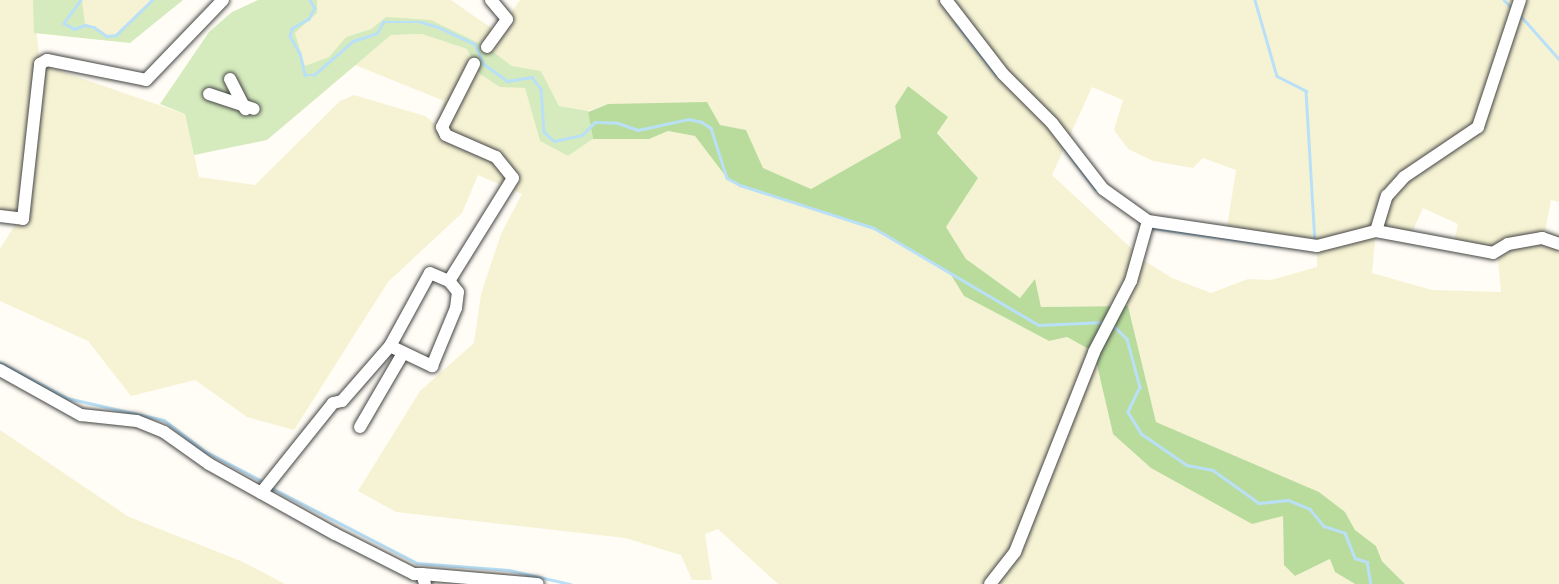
<!DOCTYPE html>
<style>
body{margin:0}
#map{position:relative;width:1559px;height:584px;overflow:hidden;background:#fffdf5;font-family:Merriweather,serif}
div>[style]{position:absolute}
[style*='--x']{left:calc(var(--x)*1px);top:calc(var(--y)*1px);width:calc(var(--w)*1px);rotate:calc(var(--a)*1deg)}
.farmland>*{inset:0;background:#f6f3d4}
.green>*{inset:0;background:#d5ebbd}
.forest>*{inset:0;background:#b9dc9c}
.stream>*{height:2.5px;margin:-1.25px;padding:0 1.25px;transform-origin:1.25px;border-radius:1.25px;background:#b9e0f7}
.roads{filter:drop-shadow(0 0 2px #444) drop-shadow(0 0 2px #444)}
.minor>*{height:12px;margin:-6px;padding:0 6px;transform-origin:6px;border-radius:6px;background:#fff}
span{translate:-50% -50%;white-space:nowrap;text-align:center;line-height:1.15;-webkit-text-stroke:7px #fff;paint-order:stroke}
</style>
<div id="map">
<div class="farmland">
<i style="clip-path:polygon(0 0,33px 0,40px 64px,185px 114px,199px 177px,255px 185px,340px 101px,354px 95px,425px 116px,436px 125px,444px 101px,355px 65px,391px 35px,423px 34px,467px 49px,480px 74px,525px 87px,540px 141px,568px 156px,593px 139px,648px 139px,668px 131px,695px 136px,727px 178px,874px 228px,951px 275px,964px 296px,1049px 341px,1067px 337px,1094px 352px,1113px 434px,1283px 516px,1285px 566px,1295px 576px,1331px 559px,1335px 572px,1355px 584px,778px 584px,718px 529px,705px 534px,712px 580px,692px 580px,681px 555px,625px 538px,396px 512px,358px 491px,420px 391px,474px 343px,481px 294px,501px 234px,522px 194px,478px 175px,462px 213px,388px 282px,294px 430px,247px 417px,195px 380px,131px 396px,88px 341px,0 301px,0 249px,18px 220px,0 216px)"></i>
<i style="clip-path:polygon(82px 0,152px 0,116px 35px,107px 36px,85px 25px)"></i>
<i style="clip-path:polygon(evenodd,317px 0,451px 0,497px 32px,520px 0,1559px 0,1559px 202px,1551px 200px,1545px 232px,1559px 236px,1559px 584px,1405px 584px,1382px 560px,1376px 546px,1355px 530px,1345px 512px,1319px 492px,1156px 422px,1128px 306px,1041px 307px,1035px 280px,1020px 298px,966px 259px,946px 227px,978px 178px,937px 132px,947px 118px,908px 86px,895px 106px,902px 138px,811px 189px,763px 168px,746px 130px,608px 104px,588px 111px,559px 106px,541px 71px,512px 66px,487px 47px,386px 17px,371px 29px,346px 37px,329px 57px,305px 67px,295px 33px,317px 13px,317px 0,1092px 87px,1123px 100px,1114px 130px,1128px 149px,1153px 161px,1193px 168px,1203px 158px,1236px 170px,1226px 234px,1317px 247px,1317px 267px,1271px 280px,1248px 279px,1211px 293px,1172px 278px,1145px 261px,1052px 175px,1092px 87px,317px 0,1423px 208px,1458px 224px,1453px 246px,1493px 253px,1498px 259px,1501px 292px,1432px 290px,1372px 273px,1376px 231px,1410px 237px,1423px 208px)"></i>
<i style="clip-path:polygon(0 430px,129px 517px,241px 561px,285px 584px,0 584px)"></i>
</div>
<div class="green">
<i style="clip-path:polygon(33px 0,82px 0,85px 24px,107px 36px,116px 35px,152px 0,183px 0,130px 43px,34px 33px)"></i>
<i style="clip-path:polygon(258px 0,317px 0,317px 13px,295px 33px,305px 66px,329px 57px,346px 37px,371px 29px,386px 17px,431px 20px,487px 47px,512px 66px,541px 71px,559px 106px,588px 111px,593px 139px,568px 156px,540px 141px,525px 88px,500px 87px,480px 74px,467px 49px,422px 34px,391px 35px,267px 140px,194px 155px,185px 114px,160px 104px,209px 32px,232px 12px)"></i>
</div>
<div class="forest">
<i style="clip-path:polygon(908px 86px,948px 117px,937px 133px,978px 178px,946px 227px,966px 259px,1020px 298px,1035px 279px,1041px 307px,1128px 306px,1156px 422px,1319px 492px,1345px 512px,1355px 530px,1376px 546px,1382px 561px,1405px 584px,1355px 584px,1335px 572px,1330px 559px,1295px 576px,1284px 565px,1283px 516px,1252px 524px,1151px 468px,1113px 434px,1094px 352px,1067px 337px,1049px 341px,964px 296px,951px 275px,874px 228px,740px 185px,727px 178px,695px 136px,668px 131px,649px 139px,593px 139px,588px 112px,608px 104px,707px 102px,720px 125px,746px 130px,763px 168px,811px 189px,901px 138px,895px 106px)"></i>
</div>
<div class="stream">
<i style="--x:81;--y:0;--w:29;--a:126"></i>
<i style="--x:64;--y:23;--w:12;--a:31"></i>
<i style="--x:74;--y:29;--w:12;--a:-20"></i>
<i style="--x:85;--y:25;--w:9;--a:13"></i>
<i style="--x:94;--y:27;--w:16;--a:35"></i>
<i style="--x:107;--y:36;--w:9;--a:-6"></i>
<i style="--x:116;--y:35;--w:50;--a:-44.2"></i>
<i style="--x:310;--y:0;--w:9;--a:58"></i>
<i style="--x:315;--y:8;--w:13;--a:119"></i>
<i style="--x:309;--y:19;--w:20;--a:150"></i>
<i style="--x:292;--y:29;--w:7;--a:106"></i>
<i style="--x:290;--y:36;--w:20;--a:60"></i>
<i style="--x:300;--y:53;--w:23;--a:77"></i>
<i style="--x:305;--y:75;--w:9;--a:0"></i>
<i style="--x:314;--y:75;--w:52;--a:-41.1"></i>
<i style="--x:353;--y:41;--w:25;--a:-18"></i>
<i style="--x:377;--y:33;--w:13;--a:-61"></i>
<i style="--x:383;--y:22;--w:38;--a:0"></i>
<i style="--x:421;--y:22;--w:18;--a:16"></i>
<i style="--x:438;--y:27;--w:41;--a:24.7"></i>
<i style="--x:475;--y:44;--w:22;--a:66"></i>
<i style="--x:484;--y:64;--w:29;--a:36"></i>
<i style="--x:507;--y:81;--w:25;--a:-9"></i>
<i style="--x:532;--y:77;--w:15;--a:53"></i>
<i style="--x:541;--y:89;--w:43;--a:86"></i>
<i style="--x:544;--y:132;--w:13;--a:42"></i>
<i style="--x:554;--y:141;--w:29;--a:-12"></i>
<i style="--x:582;--y:135;--w:18;--a:-45"></i>
<i style="--x:595;--y:122;--w:23;--a:2"></i>
<i style="--x:618;--y:123;--w:21;--a:19"></i>
<i style="--x:638;--y:130;--w:52;--a:-12.2"></i>
<i style="--x:689;--y:119;--w:13;--a:13"></i>
<i style="--x:702;--y:122;--w:11;--a:34"></i>
<i style="--x:711;--y:128;--w:52;--a:72.3"></i>
<i style="--x:727;--y:178;--w:15;--a:28"></i>
<i style="--x:740;--y:185;--w:141;--a:17.8"></i>
<i style="--x:874;--y:228;--w:191;--a:30.5"></i>
<i style="--x:1039;--y:325;--w:65;--a:-2.6"></i>
<i style="--x:1255;--y:0;--w:79;--a:73.9"></i>
<i style="--x:1277;--y:76;--w:33;--a:27"></i>
<i style="--x:1306;--y:91;--w:151;--a:86.6"></i>
<i style="--x:1504;--y:0;--w:11;--a:45"></i>
<i style="--x:1520;--y:15;--w:59;--a:48.4"></i>
<i style="--x:956;--y:23;--w:67;--a:52.3"></i>
<i style="--x:1059;--y:141;--w:60;--a:53.1"></i>
<i style="--x:1152;--y:228;--w:129;--a:8"></i>
<i style="--x:1113;--y:325;--w:20;--a:45"></i>
<i style="--x:1127;--y:339;--w:50;--a:74.8"></i>
<i style="--x:1140;--y:387;--w:28;--a:116"></i>
<i style="--x:1128;--y:412;--w:26;--a:58"></i>
<i style="--x:1142;--y:434;--w:55;--a:34.6"></i>
<i style="--x:1187;--y:465;--w:26;--a:11"></i>
<i style="--x:1213;--y:470;--w:57;--a:35.7"></i>
<i style="--x:1259;--y:503;--w:29;--a:-6"></i>
<i style="--x:1288;--y:500;--w:24;--a:22"></i>
<i style="--x:1310;--y:509;--w:22;--a:51"></i>
<i style="--x:1324;--y:526;--w:22;--a:18"></i>
<i style="--x:1345;--y:533;--w:27;--a:68"></i>
<i style="--x:1355;--y:558;--w:13;--a:18"></i>
<i style="--x:1367;--y:562;--w:22;--a:80"></i>
<i style="--x:0;--y:362;--w:76;--a:28.2"></i>
<i style="--x:67;--y:398;--w:99;--a:12.8"></i>
<i style="--x:164;--y:420;--w:51;--a:37.1"></i>
<i style="--x:205;--y:451;--w:67;--a:27.7"></i>
<i style="--x:272;--y:488;--w:163;--a:27.3"></i>
<i style="--x:417;--y:563;--w:92;--a:4.4"></i>
<i style="--x:509;--y:570;--w:63;--a:12.9"></i>
</div>
<div class="roads">
<div class="minor">
<i style="--x:946;--y:0;--w:93;--a:52.4"></i>
<i style="--x:1003;--y:74;--w:69;--a:45"></i>
<i style="--x:1052;--y:123;--w:83;--a:52.3"></i>
<i style="--x:1103;--y:189;--w:55;--a:35.4"></i>
<i style="--x:1148;--y:221;--w:171;--a:8.4"></i>
<i style="--x:1317;--y:246;--w:61;--a:-14.3"></i>
<i style="--x:1376;--y:231;--w:119;--a:10.6"></i>
<i style="--x:1493;--y:253;--w:17;--a:-31"></i>
<i style="--x:1508;--y:244;--w:35;--a:-10"></i>
<i style="--x:1542;--y:238;--w:18;--a:19"></i>
<i style="--x:487;--y:47;--w:34;--a:-54"></i>
<i style="--x:507;--y:19;--w:25;--a:-130"></i>
<i style="--x:230;--y:79;--w:34;--a:63"></i>
<i style="--x:209;--y:94;--w:47;--a:18.4"></i>
<i style="--x:0;--y:216;--w:23;--a:7"></i>
<i style="--x:23;--y:219;--w:156;--a:-83.7"></i>
<i style="--x:40;--y:64;--w:8;--a:-30"></i>
<i style="--x:47;--y:60;--w:101;--a:11.4"></i>
<i style="--x:146;--y:80;--w:111;--a:-46.1"></i>
<i style="--x:1376;--y:231;--w:37;--a:-73"></i>
<i style="--x:1387;--y:196;--w:25;--a:-48"></i>
<i style="--x:1404;--y:177;--w:89;--a:-34"></i>
<i style="--x:1478;--y:127;--w:134;--a:-71.7"></i>
<i style="--x:390;--y:346;--w:47;--a:25.5"></i>
<i style="--x:432;--y:366;--w:63;--a:-67.5"></i>
<i style="--x:456;--y:308;--w:16;--a:-83"></i>
<i style="--x:458;--y:292;--w:14;--a:-129"></i>
<i style="--x:0;--y:370;--w:93;--a:29.1"></i>
<i style="--x:81;--y:415;--w:56;--a:6.1"></i>
<i style="--x:137;--y:421;--w:29;--a:22"></i>
<i style="--x:164;--y:432;--w:55;--a:35.4"></i>
<i style="--x:209;--y:464;--w:144;--a:29.1"></i>
<i style="--x:335;--y:534;--w:89;--a:26.9"></i>
<i style="--x:414;--y:574;--w:8;--a:0"></i>
<i style="--x:422;--y:574;--w:10;--a:73"></i>
<i style="--x:360;--y:427;--w:86;--a:-59.8"></i>
<i style="--x:261;--y:493;--w:115;--a:-51.3"></i>
<i style="--x:333;--y:403;--w:9;--a:-13"></i>
<i style="--x:342;--y:401;--w:73;--a:-48.9"></i>
<i style="--x:390;--y:346;--w:83;--a:-61.3"></i>
<i style="--x:430;--y:273;--w:21;--a:23"></i>
<i style="--x:449;--y:281;--w:121;--a:-58.1"></i>
<i style="--x:513;--y:178;--w:27;--a:-129"></i>
<i style="--x:496;--y:157;--w:55;--a:-156.3"></i>
<i style="--x:446;--y:135;--w:9;--a:-117"></i>
<i style="--x:442;--y:127;--w:71;--a:-63.1"></i>
<i style="--x:422;--y:574;--w:116;--a:4.9"></i>
<i style="--x:990;--y:584;--w:41;--a:-52"></i>
<i style="--x:1015;--y:552;--w:215;--a:-68.4"></i>
<i style="--x:1094;--y:352;--w:80;--a:-62.5"></i>
<i style="--x:1131;--y:281;--w:62;--a:-74.2"></i>
</div>
</div>
</div>
